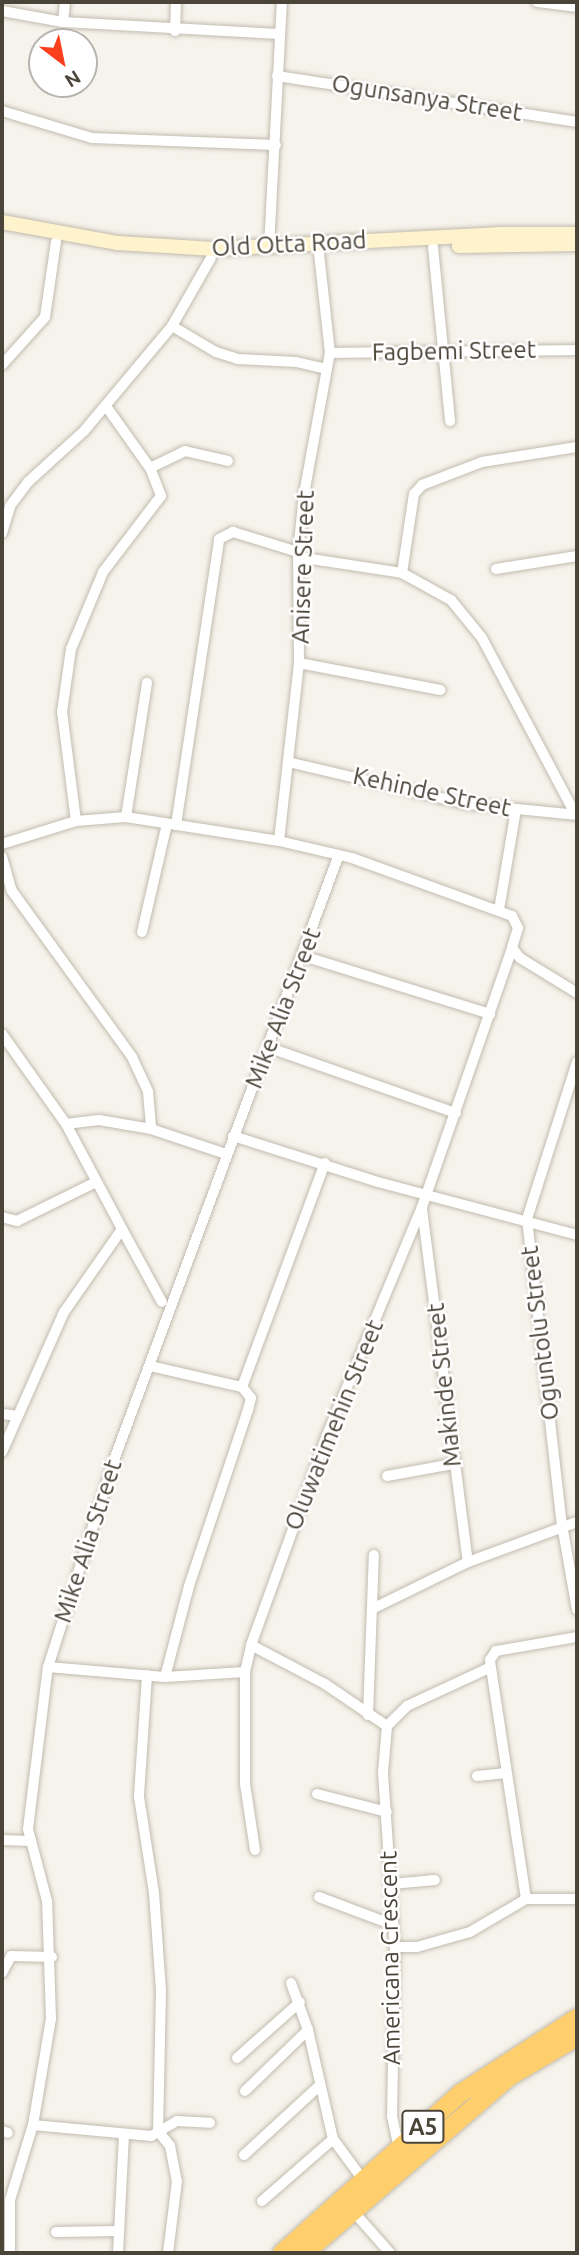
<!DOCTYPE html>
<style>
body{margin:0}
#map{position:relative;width:579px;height:2255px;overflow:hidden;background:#f6f3ec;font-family:Ubuntu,sans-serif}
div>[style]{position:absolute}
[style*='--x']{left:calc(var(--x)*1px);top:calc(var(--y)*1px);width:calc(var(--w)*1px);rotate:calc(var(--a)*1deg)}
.roads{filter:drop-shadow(0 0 2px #c2bbae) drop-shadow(0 0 2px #c2bbae)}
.street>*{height:10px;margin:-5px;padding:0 5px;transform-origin:5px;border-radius:5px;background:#fff}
.secondary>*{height:14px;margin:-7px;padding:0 7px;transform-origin:7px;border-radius:7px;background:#fff3cd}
.highway>*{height:18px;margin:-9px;padding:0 9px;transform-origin:9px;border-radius:9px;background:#ffcf6e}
span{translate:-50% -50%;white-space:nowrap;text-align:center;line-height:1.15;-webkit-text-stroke:5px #fff;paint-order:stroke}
.shield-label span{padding:2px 5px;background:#fff;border:2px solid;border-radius:5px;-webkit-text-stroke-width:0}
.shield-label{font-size:23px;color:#4b4439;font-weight:700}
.street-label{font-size:24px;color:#4b4439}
.frame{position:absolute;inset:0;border:4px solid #4b4439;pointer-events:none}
.north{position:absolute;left:28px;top:28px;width:70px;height:70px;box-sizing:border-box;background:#fff;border:2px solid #b7b4b0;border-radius:50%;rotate:148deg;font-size:19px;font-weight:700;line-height:28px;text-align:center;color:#4b4439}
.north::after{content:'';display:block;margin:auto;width:24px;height:32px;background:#fc3f1d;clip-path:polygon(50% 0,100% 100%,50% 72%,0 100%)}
</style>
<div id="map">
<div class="roads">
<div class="street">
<i style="--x:537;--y:2;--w:40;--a:7.1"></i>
<i style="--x:2;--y:11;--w:62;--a:10.2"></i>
<i style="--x:63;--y:22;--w:216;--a:3.2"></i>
<i style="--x:63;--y:22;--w:20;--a:-84"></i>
<i style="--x:175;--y:31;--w:29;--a:-88"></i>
<i style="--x:277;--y:76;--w:304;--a:8.7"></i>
<i style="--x:2;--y:111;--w:94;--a:16.7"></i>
<i style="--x:92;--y:138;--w:184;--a:2.2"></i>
<i style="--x:433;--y:247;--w:175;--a:84.4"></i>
<i style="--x:269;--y:248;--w:246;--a:-87"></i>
<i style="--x:172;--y:326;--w:51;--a:30.6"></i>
<i style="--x:216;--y:352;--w:23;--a:18"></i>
<i style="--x:238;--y:359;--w:58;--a:3"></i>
<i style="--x:296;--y:362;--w:31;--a:13"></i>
<i style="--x:330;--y:353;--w:247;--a:-0.7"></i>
<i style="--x:2;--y:365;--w:64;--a:-48.1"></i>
<i style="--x:45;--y:317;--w:76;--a:-81.7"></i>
<i style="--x:150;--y:468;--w:39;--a:-26"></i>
<i style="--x:185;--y:451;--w:44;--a:13.1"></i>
<i style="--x:2;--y:533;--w:28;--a:-73"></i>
<i style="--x:10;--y:506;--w:30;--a:-53"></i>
<i style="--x:28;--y:482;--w:76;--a:-42.3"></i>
<i style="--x:84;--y:431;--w:137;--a:-50"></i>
<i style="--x:172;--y:326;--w:78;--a:-60.2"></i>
<i style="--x:298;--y:557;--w:105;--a:8.7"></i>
<i style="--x:402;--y:573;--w:56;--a:28.9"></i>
<i style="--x:451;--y:600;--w:49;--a:50.8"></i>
<i style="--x:482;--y:638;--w:199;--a:62.1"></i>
<i style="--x:496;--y:569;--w:82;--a:-9.1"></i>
<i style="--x:402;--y:573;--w:80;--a:-81.4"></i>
<i style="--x:414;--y:494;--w:12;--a:-48"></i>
<i style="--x:422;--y:485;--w:64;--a:-21"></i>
<i style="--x:482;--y:462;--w:96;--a:-9"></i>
<i style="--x:299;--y:663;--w:144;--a:10.8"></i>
<i style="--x:288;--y:762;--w:184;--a:13.2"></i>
<i style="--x:467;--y:804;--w:111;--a:5.7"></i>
<i style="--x:126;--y:817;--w:136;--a:-81.1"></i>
<i style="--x:76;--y:821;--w:110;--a:-97.3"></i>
<i style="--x:62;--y:712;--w:64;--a:-81.9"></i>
<i style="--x:71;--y:649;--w:83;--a:-67.4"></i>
<i style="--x:103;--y:572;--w:96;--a:-52.7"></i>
<i style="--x:161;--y:496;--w:30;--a:-111"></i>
<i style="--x:150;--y:468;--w:76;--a:-125.4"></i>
<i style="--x:176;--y:825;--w:289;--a:-81.4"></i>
<i style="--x:219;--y:539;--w:16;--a:-27"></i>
<i style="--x:233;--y:532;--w:68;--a:17.1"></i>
<i style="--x:279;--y:841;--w:179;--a:-83.6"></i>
<i style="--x:299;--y:663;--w:111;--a:-90.5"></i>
<i style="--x:298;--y:552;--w:58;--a:-84.1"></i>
<i style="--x:304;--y:494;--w:143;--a:-79.6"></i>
<i style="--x:330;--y:353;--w:101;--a:-96.3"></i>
<i style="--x:2;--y:844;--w:77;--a:-17.3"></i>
<i style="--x:76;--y:821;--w:50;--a:-4.6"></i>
<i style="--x:126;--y:817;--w:155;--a:8.9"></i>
<i style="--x:279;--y:841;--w:75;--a:13.1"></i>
<i style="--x:352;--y:858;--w:170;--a:19.9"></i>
<i style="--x:512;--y:916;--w:13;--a:63"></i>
<i style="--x:518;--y:928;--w:21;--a:107"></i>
<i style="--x:512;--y:948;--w:13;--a:51"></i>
<i style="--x:520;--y:958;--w:67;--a:31.6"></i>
<i style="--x:2;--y:857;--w:35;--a:74"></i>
<i style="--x:12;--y:891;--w:205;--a:54.1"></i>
<i style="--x:132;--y:1057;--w:38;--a:65"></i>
<i style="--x:148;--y:1092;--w:37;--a:85"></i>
<i style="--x:151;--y:1129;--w:79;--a:18.4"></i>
<i style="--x:499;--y:910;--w:101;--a:-80.4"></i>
<i style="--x:142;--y:932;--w:111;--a:-77"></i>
<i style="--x:303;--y:956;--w:196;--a:17.2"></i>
<i style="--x:2;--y:1034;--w:110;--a:54.6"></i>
<i style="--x:66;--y:1124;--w:119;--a:61.9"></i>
<i style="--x:122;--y:1229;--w:101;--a:124.9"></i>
<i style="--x:64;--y:1312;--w:153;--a:113.9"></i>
<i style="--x:270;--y:1048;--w:197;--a:19.3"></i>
<i style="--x:577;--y:1062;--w:165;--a:107.7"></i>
<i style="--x:527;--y:1219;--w:308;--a:83.5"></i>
<i style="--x:562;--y:1525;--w:86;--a:80"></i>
<i style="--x:66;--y:1124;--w:33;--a:-7"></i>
<i style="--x:99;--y:1120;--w:53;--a:9.8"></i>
<i style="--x:233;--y:1136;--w:152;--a:17.6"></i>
<i style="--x:378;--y:1182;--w:206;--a:14.9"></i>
<i style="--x:422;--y:1209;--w:356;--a:82.6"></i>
<i style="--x:2;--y:1217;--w:16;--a:15"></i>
<i style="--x:17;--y:1221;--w:86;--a:-26.3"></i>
<i style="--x:122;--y:1229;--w:83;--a:61.3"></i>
<i style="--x:150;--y:1366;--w:94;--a:12.9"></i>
<i style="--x:2;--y:1414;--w:16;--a:7"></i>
<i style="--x:387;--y:1476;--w:67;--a:-10.3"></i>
<i style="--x:374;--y:1608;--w:105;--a:-26.1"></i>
<i style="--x:468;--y:1562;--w:116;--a:-20.2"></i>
<i style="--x:251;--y:1645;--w:84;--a:27.8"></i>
<i style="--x:325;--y:1684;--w:75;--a:34.1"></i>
<i style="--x:387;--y:1726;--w:28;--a:-45"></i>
<i style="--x:407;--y:1706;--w:90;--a:-24.9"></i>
<i style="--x:48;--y:1667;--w:117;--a:4.9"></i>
<i style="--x:165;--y:1677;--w:80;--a:-3.6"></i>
<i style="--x:147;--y:1675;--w:122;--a:93.8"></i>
<i style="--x:139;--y:1797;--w:97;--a:81.1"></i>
<i style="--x:154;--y:1893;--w:97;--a:85.9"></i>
<i style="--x:161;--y:1990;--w:141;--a:91.2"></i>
<i style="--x:158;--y:2131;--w:19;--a:51"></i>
<i style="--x:170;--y:2146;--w:36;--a:79"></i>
<i style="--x:177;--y:2181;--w:73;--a:97.1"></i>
<i style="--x:165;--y:1677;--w:94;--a:-75.2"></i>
<i style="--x:189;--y:1586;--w:186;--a:-71.5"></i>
<i style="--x:248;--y:1410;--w:12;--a:-76"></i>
<i style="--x:251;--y:1398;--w:14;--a:-129"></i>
<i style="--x:242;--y:1387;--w:239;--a:-69.7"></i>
<i style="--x:368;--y:1715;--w:160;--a:-87.9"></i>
<i style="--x:387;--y:1726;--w:47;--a:94.9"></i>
<i style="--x:383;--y:1773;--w:174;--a:86.1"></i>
<i style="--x:395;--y:1947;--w:169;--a:91"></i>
<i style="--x:392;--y:2116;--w:33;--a:78"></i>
<i style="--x:477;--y:1776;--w:27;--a:-6"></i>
<i style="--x:317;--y:1794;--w:72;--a:14.4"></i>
<i style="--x:2;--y:1840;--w:28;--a:2"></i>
<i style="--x:255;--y:1850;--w:67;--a:-98.6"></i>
<i style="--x:245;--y:1784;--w:112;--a:-90"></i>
<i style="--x:245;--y:1672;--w:28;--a:-77"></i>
<i style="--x:251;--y:1645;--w:223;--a:-70.1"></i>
<i style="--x:327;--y:1435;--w:247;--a:-67.4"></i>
<i style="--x:422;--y:1207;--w:274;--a:-70.8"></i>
<i style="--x:392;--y:1884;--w:43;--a:-5.3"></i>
<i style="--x:319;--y:1897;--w:79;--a:20.7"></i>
<i style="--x:526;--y:1899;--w:242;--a:-98.6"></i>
<i style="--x:490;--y:1660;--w:11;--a:-56"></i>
<i style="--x:496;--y:1651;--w:82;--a:-9.8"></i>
<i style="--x:395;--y:1947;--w:22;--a:0"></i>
<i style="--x:417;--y:1947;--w:55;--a:-15.8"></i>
<i style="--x:470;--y:1932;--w:65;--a:-30.5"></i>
<i style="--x:526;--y:1899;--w:51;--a:0"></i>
<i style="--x:2;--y:1973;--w:19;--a:-62"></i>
<i style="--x:11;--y:1956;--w:41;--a:1.4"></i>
<i style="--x:291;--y:1983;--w:50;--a:70.1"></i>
<i style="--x:308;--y:2030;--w:112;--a:77.1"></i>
<i style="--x:333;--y:2139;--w:52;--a:53.6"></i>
<i style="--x:237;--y:2058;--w:84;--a:-41.6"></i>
<i style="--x:245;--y:2091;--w:88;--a:-44.1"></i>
<i style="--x:33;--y:2125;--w:119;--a:5.3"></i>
<i style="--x:151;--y:2136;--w:30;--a:-30"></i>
<i style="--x:177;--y:2121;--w:33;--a:3"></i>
<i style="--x:2;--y:2131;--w:6;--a:18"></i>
<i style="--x:244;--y:2155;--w:102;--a:-42.6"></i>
<i style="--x:262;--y:2201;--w:94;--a:-41.1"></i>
<i style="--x:353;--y:2211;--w:56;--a:48.6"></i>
<i style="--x:56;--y:2232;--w:61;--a:-0.9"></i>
<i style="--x:10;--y:2253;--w:53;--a:-90"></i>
<i style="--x:10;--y:2200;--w:78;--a:-73"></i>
<i style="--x:33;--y:2125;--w:108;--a:-80.4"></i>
<i style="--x:51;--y:2019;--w:118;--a:-91.9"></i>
<i style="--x:47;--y:1901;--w:74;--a:-104.8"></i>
<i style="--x:28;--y:1829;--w:163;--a:-83"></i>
<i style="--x:48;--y:1667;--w:217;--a:-72.3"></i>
<i style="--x:114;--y:1460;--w:643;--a:-69.62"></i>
<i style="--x:118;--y:2253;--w:117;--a:-87.1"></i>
</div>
<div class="secondary">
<i style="--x:2;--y:222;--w:118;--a:10.3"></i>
<i style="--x:118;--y:243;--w:96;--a:3.6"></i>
<i style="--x:214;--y:249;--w:284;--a:-3"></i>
<i style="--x:498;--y:234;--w:79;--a:0"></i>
<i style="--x:459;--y:246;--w:118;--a:-1"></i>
</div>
<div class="highway">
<i style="--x:282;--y:2253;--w:240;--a:-41.8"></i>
<i style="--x:461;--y:2093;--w:138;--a:-32.9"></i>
<i style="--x:305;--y:2253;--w:269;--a:-40.8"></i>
<i style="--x:509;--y:2077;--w:79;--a:-30.5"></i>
</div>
</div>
<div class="shield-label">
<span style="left:423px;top:2127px">A5</span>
</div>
<div class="street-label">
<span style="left:427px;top:98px;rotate:9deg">Ogunsanya Street</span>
<span style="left:289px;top:244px;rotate:-3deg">Old Otta Road</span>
<span style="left:454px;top:351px;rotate:-1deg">Fagbemi Street</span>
<span style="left:303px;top:567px;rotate:-88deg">Anisere Street</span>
<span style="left:432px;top:792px;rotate:12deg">Kehinde Street</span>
<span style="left:283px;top:1008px;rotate:-69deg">Mike Alia Street</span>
<span style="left:540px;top:1333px;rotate:-97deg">Oguntolu Street</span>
<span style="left:444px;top:1385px;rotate:-96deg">Makinde Street</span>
<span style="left:334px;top:1425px;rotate:-68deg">Oluwatimehin Street</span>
<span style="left:88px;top:1541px;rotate:-72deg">Mike Alia Street</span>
<span style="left:390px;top:1958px;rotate:-91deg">Americana Crescent</span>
</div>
<div class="frame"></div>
<div class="north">N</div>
</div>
